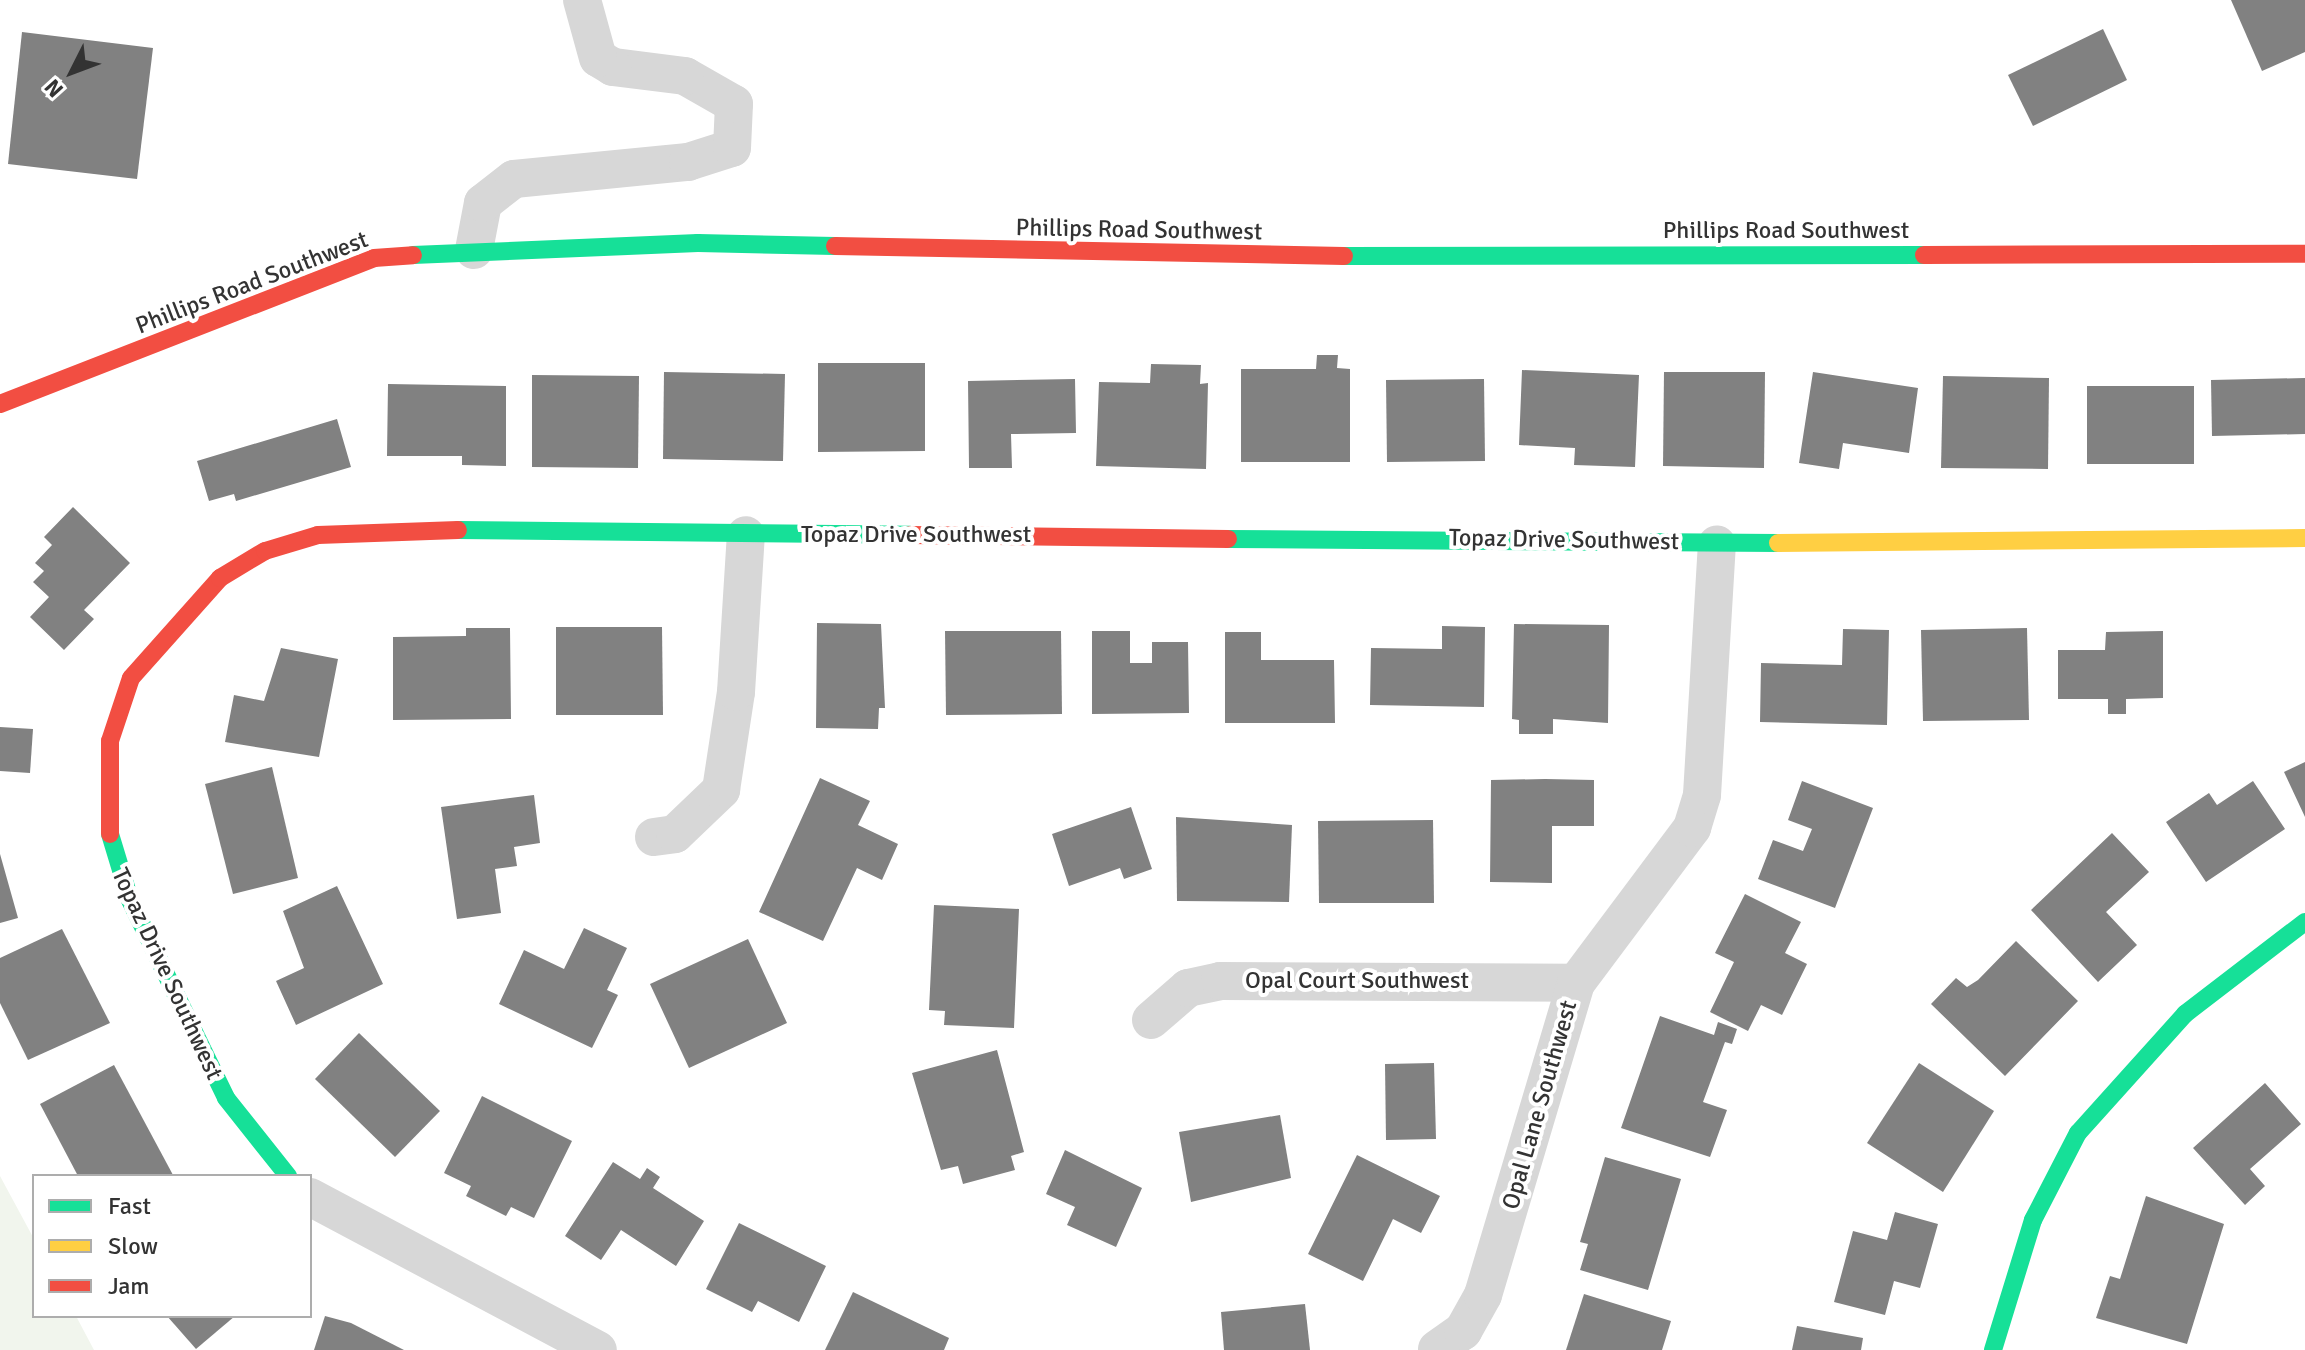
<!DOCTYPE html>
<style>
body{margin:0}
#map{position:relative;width:2305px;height:1350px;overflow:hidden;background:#fff;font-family:Signika,sans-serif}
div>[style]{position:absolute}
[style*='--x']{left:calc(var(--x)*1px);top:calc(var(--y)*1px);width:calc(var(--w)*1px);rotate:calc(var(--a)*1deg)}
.green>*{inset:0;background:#f1f5ed}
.building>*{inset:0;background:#818181}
.street>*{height:38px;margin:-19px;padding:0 19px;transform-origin:19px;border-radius:19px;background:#d7d7d7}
.fast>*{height:18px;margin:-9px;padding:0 9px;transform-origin:9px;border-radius:9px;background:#16e098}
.slow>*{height:18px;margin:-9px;padding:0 9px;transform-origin:9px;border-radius:9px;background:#ffcf43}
.jam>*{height:18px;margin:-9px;padding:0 9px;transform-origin:9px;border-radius:9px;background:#f24e42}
span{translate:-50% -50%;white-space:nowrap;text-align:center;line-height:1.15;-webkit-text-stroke:8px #fff;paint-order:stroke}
.street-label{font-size:24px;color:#333}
.legend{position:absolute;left:32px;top:1174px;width:280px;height:144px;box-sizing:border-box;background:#fff;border:2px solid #adadad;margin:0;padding:10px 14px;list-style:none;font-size:24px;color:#333}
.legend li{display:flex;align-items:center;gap:16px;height:40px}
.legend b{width:40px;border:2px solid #adadad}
.north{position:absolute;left:32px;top:32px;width:80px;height:80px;-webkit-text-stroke:6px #fff;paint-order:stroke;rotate:228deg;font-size:22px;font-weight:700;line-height:32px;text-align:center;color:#333}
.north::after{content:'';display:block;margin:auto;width:28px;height:36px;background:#333;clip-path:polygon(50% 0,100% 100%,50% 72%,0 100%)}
</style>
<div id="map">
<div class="green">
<i style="clip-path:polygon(0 1176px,34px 1239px,34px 1316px,76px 1316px,94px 1350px,0 1350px)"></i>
</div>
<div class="building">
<i style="clip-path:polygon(2231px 0,2305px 0,2305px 52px,2262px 71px)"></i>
<i style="clip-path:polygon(2103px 29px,2127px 80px,2033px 126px,2008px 75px)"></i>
<i style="clip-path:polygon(22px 32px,153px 48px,137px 179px,8px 164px)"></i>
<i style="clip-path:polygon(1317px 355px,1338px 355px,1337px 368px,1350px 369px,1350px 462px,1241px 462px,1241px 369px,1316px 369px)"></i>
<i style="clip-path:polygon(818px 363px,925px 363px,925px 451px,818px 452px)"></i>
<i style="clip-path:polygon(1151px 364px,1201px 365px,1200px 384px,1208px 383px,1206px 469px,1096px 466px,1099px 382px,1150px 383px)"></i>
<i style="clip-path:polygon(1522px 370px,1639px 375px,1635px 467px,1574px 465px,1575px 448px,1519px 445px)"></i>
<i style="clip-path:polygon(664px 372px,785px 374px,783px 461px,663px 459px)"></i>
<i style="clip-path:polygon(1664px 372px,1765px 372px,1764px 468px,1663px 466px)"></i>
<i style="clip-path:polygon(1813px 372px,1918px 388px,1909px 453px,1843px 443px,1839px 469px,1799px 463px)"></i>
<i style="clip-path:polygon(532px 375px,639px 376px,638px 468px,532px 467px)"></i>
<i style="clip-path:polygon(1943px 376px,2049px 378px,2048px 469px,1941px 468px)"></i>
<i style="clip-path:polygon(2305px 378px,2305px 434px,2212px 436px,2211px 380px)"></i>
<i style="clip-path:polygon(1075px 379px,1076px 433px,1011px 434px,1012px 468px,969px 468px,968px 381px)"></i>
<i style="clip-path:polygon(1484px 379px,1485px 461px,1387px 462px,1386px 380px)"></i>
<i style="clip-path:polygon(388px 384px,506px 386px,506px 466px,462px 465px,462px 456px,387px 456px)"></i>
<i style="clip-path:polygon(2087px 386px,2194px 386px,2194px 464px,2087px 464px)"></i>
<i style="clip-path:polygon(337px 419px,351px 467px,236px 501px,234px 494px,209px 501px,197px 461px)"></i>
<i style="clip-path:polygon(73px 507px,130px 563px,84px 610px,94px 619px,64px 650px,30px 617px,49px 597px,33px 582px,44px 571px,35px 563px,52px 545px,44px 537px)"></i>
<i style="clip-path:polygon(817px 623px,881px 624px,885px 708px,879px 708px,878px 729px,816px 728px)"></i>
<i style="clip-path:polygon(1514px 624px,1609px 625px,1608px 723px,1553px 719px,1553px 734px,1519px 734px,1519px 720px,1512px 719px)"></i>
<i style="clip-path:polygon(1442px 626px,1485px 627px,1484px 707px,1370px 705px,1371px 648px,1442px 649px)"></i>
<i style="clip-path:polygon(556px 627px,662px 627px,663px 715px,556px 715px)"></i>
<i style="clip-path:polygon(466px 628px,510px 628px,511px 719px,393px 720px,393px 637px,466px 636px)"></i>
<i style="clip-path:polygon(2027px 628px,2029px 720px,1923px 721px,1921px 630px)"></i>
<i style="clip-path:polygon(1843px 629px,1889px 630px,1887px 725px,1760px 722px,1761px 663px,1842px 665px)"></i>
<i style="clip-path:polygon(945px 631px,1061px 631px,1062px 714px,946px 715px)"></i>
<i style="clip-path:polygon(1092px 631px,1130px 631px,1130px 663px,1152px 663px,1152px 642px,1188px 642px,1189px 713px,1092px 714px)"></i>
<i style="clip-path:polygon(2163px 631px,2163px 698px,2126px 699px,2126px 714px,2108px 714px,2108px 699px,2058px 699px,2058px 650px,2105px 650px,2106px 632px)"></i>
<i style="clip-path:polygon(1225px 632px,1261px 632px,1261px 660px,1334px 660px,1335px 723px,1225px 723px)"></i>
<i style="clip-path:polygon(281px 648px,338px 659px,319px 757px,225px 742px,234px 695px,264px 701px)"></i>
<i style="clip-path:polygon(0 727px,33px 729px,30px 773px,0 771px)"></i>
<i style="clip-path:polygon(2305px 762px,2305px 817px,2284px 772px)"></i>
<i style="clip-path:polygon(272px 767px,298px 878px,233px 894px,205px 784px)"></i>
<i style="clip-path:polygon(820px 778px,870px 801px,858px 825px,898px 844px,882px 880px,857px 868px,823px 941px,759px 912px)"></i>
<i style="clip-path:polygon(1545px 779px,1594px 780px,1594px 826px,1552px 826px,1552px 883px,1490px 882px,1491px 780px)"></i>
<i style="clip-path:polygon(1802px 781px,1873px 808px,1835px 908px,1758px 879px,1773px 840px,1803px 851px,1812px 829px,1788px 820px)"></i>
<i style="clip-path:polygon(2253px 781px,2285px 829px,2206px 882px,2166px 822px,2209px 793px,2217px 805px)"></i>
<i style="clip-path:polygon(534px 795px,540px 843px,514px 847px,517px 866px,495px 869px,501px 913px,457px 919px,441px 807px)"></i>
<i style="clip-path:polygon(1131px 807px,1152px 869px,1124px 879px,1120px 868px,1069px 886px,1052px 834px)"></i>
<i style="clip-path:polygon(1176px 817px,1292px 825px,1289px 902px,1177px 901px)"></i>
<i style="clip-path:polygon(1433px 820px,1434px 903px,1319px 903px,1318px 821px)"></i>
<i style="clip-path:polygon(2112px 833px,2149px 872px,2106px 912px,2137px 945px,2098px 982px,2031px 910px)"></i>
<i style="clip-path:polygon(0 854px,18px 918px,0 923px)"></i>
<i style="clip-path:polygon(337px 886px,383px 984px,296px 1025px,276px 981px,304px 968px,283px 911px)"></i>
<i style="clip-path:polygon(1745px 894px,1801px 922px,1785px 953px,1807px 964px,1782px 1015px,1761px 1005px,1748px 1031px,1710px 1012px,1734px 962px,1715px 953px)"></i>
<i style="clip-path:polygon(934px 905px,1019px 909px,1014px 1028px,944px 1025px,945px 1011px,929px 1010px)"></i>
<i style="clip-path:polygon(584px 928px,627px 948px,607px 990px,618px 995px,592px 1048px,499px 1004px,524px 950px,564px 969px)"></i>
<i style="clip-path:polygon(62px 929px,110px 1023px,28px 1060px,0 1003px,0 958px)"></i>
<i style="clip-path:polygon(748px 939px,787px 1023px,689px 1068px,650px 984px)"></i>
<i style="clip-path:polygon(2016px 941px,2078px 1001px,2005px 1076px,1931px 1004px,1956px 978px,1967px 987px,1978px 980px)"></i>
<i style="clip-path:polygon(1660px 1016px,1714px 1035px,1718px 1022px,1737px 1029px,1732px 1044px,1725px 1042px,1703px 1102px,1727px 1110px,1710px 1157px,1621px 1128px)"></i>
<i style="clip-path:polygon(359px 1033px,440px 1111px,395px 1157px,315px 1079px)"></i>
<i style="clip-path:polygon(997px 1050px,1024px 1152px,1011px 1156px,1015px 1170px,963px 1184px,958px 1166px,941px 1170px,912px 1073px)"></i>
<i style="clip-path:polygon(1434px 1063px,1436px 1139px,1386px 1140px,1385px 1064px)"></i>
<i style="clip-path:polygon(1919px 1063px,1994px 1111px,1943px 1192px,1867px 1143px)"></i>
<i style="clip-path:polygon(114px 1065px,173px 1175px,172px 1176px,78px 1176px,40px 1104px)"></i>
<i style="clip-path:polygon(2265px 1083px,2301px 1124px,2250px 1169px,2265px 1186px,2245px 1205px,2193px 1148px)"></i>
<i style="clip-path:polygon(482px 1096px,572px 1141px,534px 1218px,511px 1207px,506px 1216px,466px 1196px,471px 1186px,444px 1173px)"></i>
<i style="clip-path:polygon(1280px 1115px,1291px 1178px,1191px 1202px,1179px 1132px)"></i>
<i style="clip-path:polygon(1065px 1150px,1142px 1188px,1116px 1247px,1067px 1225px,1075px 1207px,1046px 1194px)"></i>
<i style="clip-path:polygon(1357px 1155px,1440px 1196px,1421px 1233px,1393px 1219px,1363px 1281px,1308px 1254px)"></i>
<i style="clip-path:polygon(1605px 1157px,1681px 1179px,1648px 1290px,1580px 1270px,1588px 1244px,1580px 1242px)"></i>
<i style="clip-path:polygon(613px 1162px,640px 1179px,647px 1168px,660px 1177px,653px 1188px,704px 1221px,676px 1266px,621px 1230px,601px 1260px,565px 1236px)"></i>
<i style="clip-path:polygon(2146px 1196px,2224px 1224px,2187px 1344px,2096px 1318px,2110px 1276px,2120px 1279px)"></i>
<i style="clip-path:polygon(1895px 1212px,1938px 1224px,1920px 1288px,1894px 1281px,1885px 1315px,1834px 1302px,1853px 1231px,1887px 1240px)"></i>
<i style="clip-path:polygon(739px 1223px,826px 1266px,799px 1322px,758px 1301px,752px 1312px,706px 1289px)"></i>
<i style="clip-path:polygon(853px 1292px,949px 1338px,944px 1350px,825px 1350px)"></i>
<i style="clip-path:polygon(1584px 1294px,1671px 1321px,1662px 1350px,1566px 1350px)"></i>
<i style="clip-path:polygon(1305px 1304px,1310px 1350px,1224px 1350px,1221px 1312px)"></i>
<i style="clip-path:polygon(167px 1316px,235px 1316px,196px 1349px)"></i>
<i style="clip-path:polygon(325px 1316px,351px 1323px,404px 1350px,314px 1350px)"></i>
<i style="clip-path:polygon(1797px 1326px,1863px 1338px,1861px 1350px,1792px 1350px)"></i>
</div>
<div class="street">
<i style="--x:474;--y:250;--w:48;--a:-79.2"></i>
<i style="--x:483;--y:203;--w:39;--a:-38"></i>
<i style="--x:514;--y:179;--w:175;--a:-5.6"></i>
<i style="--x:688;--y:162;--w:46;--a:-17.7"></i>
<i style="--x:732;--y:148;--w:44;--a:-87.4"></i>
<i style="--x:734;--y:104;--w:56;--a:-150.3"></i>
<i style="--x:685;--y:76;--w:73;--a:-172.9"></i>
<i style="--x:613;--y:67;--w:17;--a:-149"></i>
<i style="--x:598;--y:58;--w:60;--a:-105.4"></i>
<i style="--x:654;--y:837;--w:21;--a:-8"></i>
<i style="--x:675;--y:834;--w:64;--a:-43.7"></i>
<i style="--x:721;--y:790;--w:99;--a:-81.3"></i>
<i style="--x:736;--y:692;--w:157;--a:-86.4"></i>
<i style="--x:1151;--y:1020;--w:49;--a:-40.9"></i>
<i style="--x:1188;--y:988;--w:33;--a:-12"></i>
<i style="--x:1220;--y:981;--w:356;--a:0.3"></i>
<i style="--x:310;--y:1197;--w:326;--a:28"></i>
<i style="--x:1437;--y:1349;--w:32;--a:-35"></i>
<i style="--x:1463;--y:1331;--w:41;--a:-60.9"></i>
<i style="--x:1483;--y:1295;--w:326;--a:-73.4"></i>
<i style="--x:1576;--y:983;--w:194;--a:-53.2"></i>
<i style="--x:1692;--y:828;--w:34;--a:-73"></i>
<i style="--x:1702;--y:795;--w:251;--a:-86.6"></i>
</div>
<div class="fast">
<i style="--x:413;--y:255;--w:285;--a:-2.4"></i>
<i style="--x:698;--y:243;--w:137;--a:1.3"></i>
<i style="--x:1344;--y:256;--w:580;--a:-0.1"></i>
<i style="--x:458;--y:530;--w:452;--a:0.6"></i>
<i style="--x:1228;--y:539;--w:550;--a:0.42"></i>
<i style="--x:110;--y:834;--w:69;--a:73.1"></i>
<i style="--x:130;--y:900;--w:220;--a:64.1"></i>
<i style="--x:226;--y:1098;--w:100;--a:51.5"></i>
<i style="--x:1993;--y:1350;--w:136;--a:-72.9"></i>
<i style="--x:2033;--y:1220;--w:98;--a:-62.7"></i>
<i style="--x:2078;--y:1133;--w:160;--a:-48"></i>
<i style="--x:2185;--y:1014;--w:151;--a:-37.5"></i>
</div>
<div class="slow">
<i style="--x:1778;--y:543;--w:527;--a:-0.54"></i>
</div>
<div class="jam">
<i style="--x:835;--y:246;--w:509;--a:1.13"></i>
<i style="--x:1924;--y:255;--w:381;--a:-0.2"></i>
<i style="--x:0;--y:404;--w:401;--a:-21.3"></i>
<i style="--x:374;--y:258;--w:39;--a:-4"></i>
<i style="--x:910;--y:535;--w:318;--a:0.7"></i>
<i style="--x:110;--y:834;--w:93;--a:-90"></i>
<i style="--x:110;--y:741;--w:66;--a:-71.6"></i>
<i style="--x:131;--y:678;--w:134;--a:-48.3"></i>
<i style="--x:220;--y:578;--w:52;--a:-31"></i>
<i style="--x:265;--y:551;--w:55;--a:-16.8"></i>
<i style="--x:318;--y:535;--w:140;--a:-2"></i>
</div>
<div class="street-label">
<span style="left:1139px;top:230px;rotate:1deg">Phillips Road Southwest</span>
<span style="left:1786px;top:231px">Phillips Road Southwest</span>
<span style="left:252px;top:283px;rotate:-21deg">Phillips Road Southwest</span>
<span style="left:916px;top:535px">Topaz Drive Southwest</span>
<span style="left:1564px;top:540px;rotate:1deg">Topaz Drive Southwest</span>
<span style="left:167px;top:974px;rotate:65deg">Topaz Drive Southwest</span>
<span style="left:1357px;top:981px">Opal Court Southwest</span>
<span style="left:1540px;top:1105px;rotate:-74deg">Opal Lane Southwest</span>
</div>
<ul class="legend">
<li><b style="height:10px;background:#16e098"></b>Fast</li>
<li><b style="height:10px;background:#ffcf43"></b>Slow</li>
<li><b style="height:10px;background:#f24e42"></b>Jam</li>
</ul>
<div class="north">N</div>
</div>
